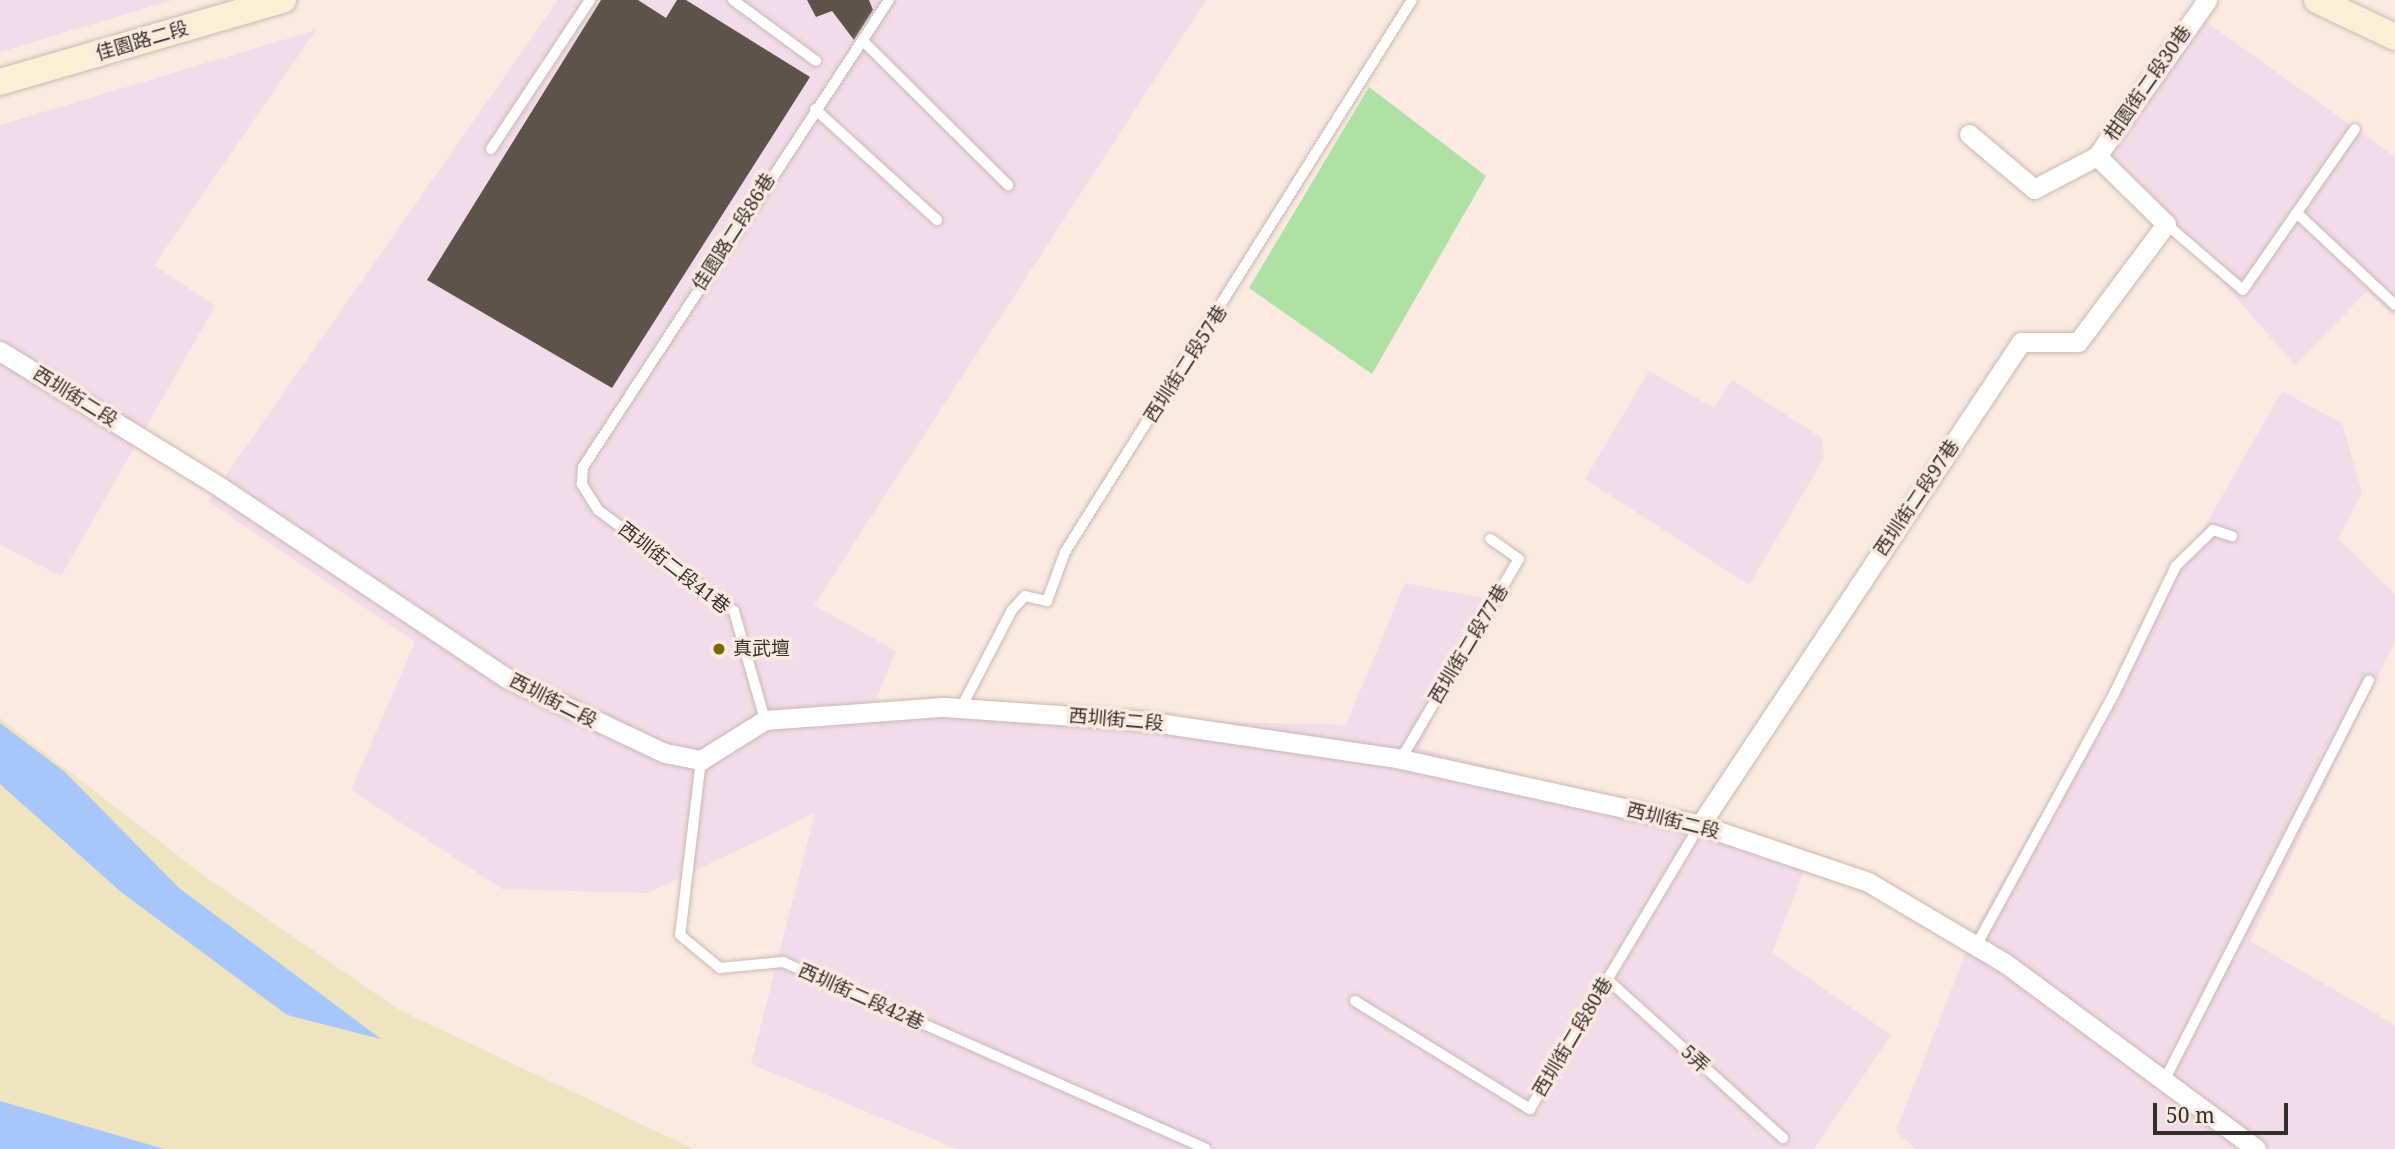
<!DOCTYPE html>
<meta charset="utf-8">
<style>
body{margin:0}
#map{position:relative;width:2395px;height:1149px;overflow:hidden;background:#faeae1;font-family:"Noto Serif","Noto Sans TC",serif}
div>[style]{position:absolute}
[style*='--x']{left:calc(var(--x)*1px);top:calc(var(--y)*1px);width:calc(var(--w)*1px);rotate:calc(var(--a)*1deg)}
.industrial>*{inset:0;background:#f2dcea}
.green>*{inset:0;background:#afe1a5}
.sand>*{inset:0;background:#eee4bf}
.water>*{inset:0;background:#a7c6fc}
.building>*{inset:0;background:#5e534a}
.roads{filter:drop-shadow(0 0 2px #c9b9b1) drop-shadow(0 0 2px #c9b9b1)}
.lane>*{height:10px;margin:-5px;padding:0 5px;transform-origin:5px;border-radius:5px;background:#fff}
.street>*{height:19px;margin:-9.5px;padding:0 9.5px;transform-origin:9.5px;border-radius:9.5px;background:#fff}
.secondary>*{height:26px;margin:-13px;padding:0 13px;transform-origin:13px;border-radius:13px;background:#faf0d5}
.dots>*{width:19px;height:19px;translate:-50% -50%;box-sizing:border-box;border:4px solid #faeae1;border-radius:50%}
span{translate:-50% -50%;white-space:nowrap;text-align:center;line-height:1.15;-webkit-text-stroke:7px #faeae1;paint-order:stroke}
.street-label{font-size:19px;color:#352f2c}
.poi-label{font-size:19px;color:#352f2c}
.left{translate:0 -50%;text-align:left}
.scale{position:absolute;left:2153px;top:1103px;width:135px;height:32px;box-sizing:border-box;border:4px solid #352f2c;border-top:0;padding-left:9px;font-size:21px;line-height:24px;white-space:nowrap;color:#352f2c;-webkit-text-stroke:5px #faeae1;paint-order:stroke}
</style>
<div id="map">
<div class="industrial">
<i style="clip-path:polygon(0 0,173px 0,0 52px)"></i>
<i style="clip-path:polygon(558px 0,1206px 0,814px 605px,896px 651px,870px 714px,1346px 725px,1405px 583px,1483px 598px,1420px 748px,1811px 852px,1772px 953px,1891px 1035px,1814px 1149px,957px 1149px,751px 1064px,815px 813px,648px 893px,502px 889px,351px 790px,415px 642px,208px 501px)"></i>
<i style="clip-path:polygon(2205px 21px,2395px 157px,2395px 317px,2367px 291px,2295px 365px,2111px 155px)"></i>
<i style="clip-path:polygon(316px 30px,154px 265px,215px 306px,61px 576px,0 545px,0 125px)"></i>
<i style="clip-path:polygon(1649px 371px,1714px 408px,1732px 380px,1822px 438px,1824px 458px,1749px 585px,1585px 479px)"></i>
<i style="clip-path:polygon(2282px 391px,2342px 423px,2362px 492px,2338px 539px,2395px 594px,2395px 641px,2250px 941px,2395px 1025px,2395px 1149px,1915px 1149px,1896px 1131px,1975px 929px)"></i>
</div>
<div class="green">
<i style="clip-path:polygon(1369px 87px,1486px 176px,1372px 374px,1249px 288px)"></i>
</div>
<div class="sand">
<i style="clip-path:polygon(0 718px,203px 875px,401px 1011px,694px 1149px,0 1149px)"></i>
</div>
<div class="water">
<i style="clip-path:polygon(0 723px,65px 772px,179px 888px,381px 1039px,287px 1015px,121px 892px,0 784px)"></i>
<i style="clip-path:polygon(0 1101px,164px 1149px,0 1149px)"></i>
</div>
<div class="building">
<i style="clip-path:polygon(601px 0,638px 0,666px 18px,677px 0,686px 0,810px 77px,612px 388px,427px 280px)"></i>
<i style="clip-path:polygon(807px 0,869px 0,873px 10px,854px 40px,832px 11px,816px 17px)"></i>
</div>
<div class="roads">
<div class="lane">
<i style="--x:733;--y:0;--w:103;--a:36.3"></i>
<i style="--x:862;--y:40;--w:206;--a:44.8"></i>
<i style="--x:815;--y:109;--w:165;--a:42.3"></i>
<i style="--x:491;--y:149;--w:179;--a:-56.4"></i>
<i style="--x:2300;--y:216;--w:130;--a:43.1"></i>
<i style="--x:2166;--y:224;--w:101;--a:40.6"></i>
<i style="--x:2243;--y:290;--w:196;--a:-55.2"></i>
<i style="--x:961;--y:708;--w:110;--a:-62.5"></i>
<i style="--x:1012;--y:610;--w:19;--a:-47"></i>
<i style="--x:1025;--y:596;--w:23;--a:13"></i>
<i style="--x:1047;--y:601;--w:52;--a:-69.8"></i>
<i style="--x:1065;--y:552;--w:652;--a:-57.85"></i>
<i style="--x:765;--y:720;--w:113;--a:-105.9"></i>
<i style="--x:734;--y:611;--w:169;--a:-143.4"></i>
<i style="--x:598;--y:510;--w:31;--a:-122"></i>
<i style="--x:582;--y:484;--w:17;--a:-87"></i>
<i style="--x:583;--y:467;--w:558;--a:-56.77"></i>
<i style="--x:1401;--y:759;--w:232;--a:-59.5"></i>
<i style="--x:1519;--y:559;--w:35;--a:-145"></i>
<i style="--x:701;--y:760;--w:176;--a:96.8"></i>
<i style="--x:680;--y:935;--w:52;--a:39.5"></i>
<i style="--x:720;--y:968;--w:63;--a:-5.4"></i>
<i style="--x:783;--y:962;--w:462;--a:23.8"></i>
<i style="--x:1976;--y:946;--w:287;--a:-61.3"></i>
<i style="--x:2114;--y:694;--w:142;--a:-64.2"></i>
<i style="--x:2176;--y:566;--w:52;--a:-44.2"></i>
<i style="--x:2213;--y:530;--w:20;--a:18"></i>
<i style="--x:1608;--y:980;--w:236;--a:42.1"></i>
<i style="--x:1355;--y:1001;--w:206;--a:31.7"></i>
<i style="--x:1530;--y:1109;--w:331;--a:-59.1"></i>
<i style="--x:2164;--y:1081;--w:450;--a:-62.9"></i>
</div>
<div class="street">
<i style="--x:1969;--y:134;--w:85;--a:40.2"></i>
<i style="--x:2034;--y:189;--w:71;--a:-27.6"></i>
<i style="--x:0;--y:351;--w:251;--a:31.7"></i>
<i style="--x:214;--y:483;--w:351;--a:33.7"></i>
<i style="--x:506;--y:678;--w:176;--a:25.3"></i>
<i style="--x:665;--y:753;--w:37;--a:11"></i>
<i style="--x:701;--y:760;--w:75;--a:-32"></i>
<i style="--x:765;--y:720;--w:179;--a:-4.2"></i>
<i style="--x:944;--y:707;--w:201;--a:4"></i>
<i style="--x:1145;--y:721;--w:259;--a:8.4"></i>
<i style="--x:1401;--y:759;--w:306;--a:12.4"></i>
<i style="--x:1700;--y:825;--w:177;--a:18.7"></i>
<i style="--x:1868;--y:882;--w:159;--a:30.6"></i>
<i style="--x:2005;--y:963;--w:312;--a:36.5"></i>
<i style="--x:1700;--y:825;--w:580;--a:-56.39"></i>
<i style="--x:2021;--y:342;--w:57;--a:0"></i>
<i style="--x:2078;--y:342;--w:147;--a:-53.3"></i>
<i style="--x:2166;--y:224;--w:97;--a:-135.4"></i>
<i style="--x:2097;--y:156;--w:191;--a:-54.8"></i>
</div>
<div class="secondary">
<i style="--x:2317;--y:0;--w:86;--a:25.4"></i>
<i style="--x:0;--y:82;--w:295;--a:-16.2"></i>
</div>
</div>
<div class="dots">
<i style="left:719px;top:649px;background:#7d6800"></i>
</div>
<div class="street-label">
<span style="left:142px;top:41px;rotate:-16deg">佳園路二段</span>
<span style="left:2148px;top:83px;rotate:-55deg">柑園街二段30巷</span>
<span style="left:734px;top:232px;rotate:-57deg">佳園路二段86巷</span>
<span style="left:1186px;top:364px;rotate:-57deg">西圳街二段57巷</span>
<span style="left:75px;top:397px;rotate:32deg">西圳街二段</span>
<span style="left:1917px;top:498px;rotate:-56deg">西圳街二段97巷</span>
<span style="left:674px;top:568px;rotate:38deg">西圳街二段41巷</span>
<span style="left:1469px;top:644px;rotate:-59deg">西圳街二段77巷</span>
<span style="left:553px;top:701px;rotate:27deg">西圳街二段</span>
<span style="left:1116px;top:720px;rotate:5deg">西圳街二段</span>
<span style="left:1673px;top:821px;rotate:14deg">西圳街二段</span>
<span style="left:861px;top:997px;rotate:24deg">西圳街二段42巷</span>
<span style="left:1573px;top:1037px;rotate:-59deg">西圳街二段80巷</span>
<span style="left:1695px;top:1059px;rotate:42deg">5弄</span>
</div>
<div class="poi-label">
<span class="left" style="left:733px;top:649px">真武壇</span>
</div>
<div class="scale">50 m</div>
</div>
